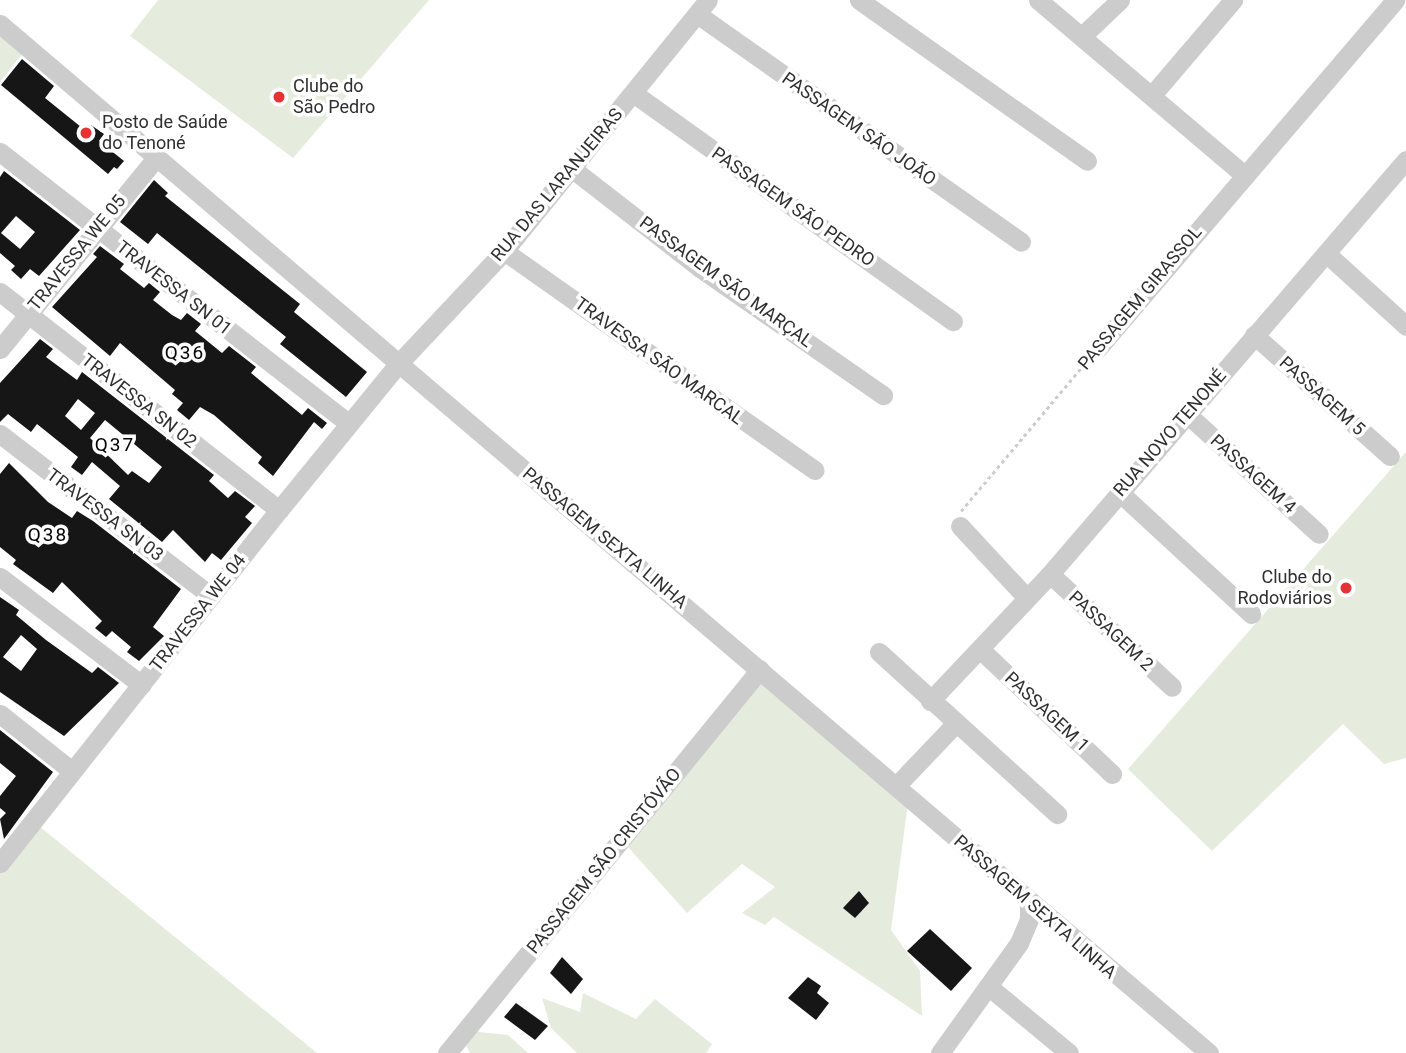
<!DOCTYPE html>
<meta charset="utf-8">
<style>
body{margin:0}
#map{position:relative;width:1406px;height:1053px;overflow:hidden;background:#fff;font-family:Roboto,sans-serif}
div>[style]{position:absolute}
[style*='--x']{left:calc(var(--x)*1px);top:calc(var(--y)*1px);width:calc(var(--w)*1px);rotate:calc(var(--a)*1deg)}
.green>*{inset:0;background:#e5ecdd}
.building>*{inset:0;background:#161616}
.path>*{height:2.5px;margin-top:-1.25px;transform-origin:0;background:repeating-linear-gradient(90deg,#ccc 0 3.5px,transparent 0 7px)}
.minor>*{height:19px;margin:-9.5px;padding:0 9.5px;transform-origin:9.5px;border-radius:9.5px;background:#ccc}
.dots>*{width:19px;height:19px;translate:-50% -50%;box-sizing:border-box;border:4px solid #fff;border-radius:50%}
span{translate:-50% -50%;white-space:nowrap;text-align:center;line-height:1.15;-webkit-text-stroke:7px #fff;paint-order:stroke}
.poi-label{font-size:18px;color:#2f2f2f}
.left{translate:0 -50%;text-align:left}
.right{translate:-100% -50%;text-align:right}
.street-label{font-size:18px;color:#2f2f2f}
.neighbourhood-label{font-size:19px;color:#000;letter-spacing:2px}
</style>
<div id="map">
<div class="green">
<i style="clip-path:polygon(158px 0,429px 0,293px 158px,130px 36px)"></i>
<i style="clip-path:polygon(0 30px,24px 52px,0 82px)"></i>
<i style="clip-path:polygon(1406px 452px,1406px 758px,1384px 764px,1343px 724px,1212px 851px,1128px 769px)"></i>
<i style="clip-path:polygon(765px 679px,908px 803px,891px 930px,920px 971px,922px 1016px,774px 917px,765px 925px,742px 913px,775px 887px,742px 864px,687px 913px,627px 846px)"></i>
<i style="clip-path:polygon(33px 821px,317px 1053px,0 1053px,0 864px)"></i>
<i style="clip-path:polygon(583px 993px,636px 1019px,655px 999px,712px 1044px,706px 1053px,577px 1053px,551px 1028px,542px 998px,580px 1012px)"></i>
<i style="clip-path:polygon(470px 1031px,508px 1035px,528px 1053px,470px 1053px,465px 1043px)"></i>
</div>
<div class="building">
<i style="clip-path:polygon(22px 59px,54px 86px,45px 98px,86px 131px,91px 125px,104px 134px,99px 141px,124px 161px,117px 169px,114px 167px,108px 174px,1px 85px)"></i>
<i style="clip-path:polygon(evenodd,4px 171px,80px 230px,39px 276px,30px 269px,21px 279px,11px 270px,15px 266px,0 253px,0 177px,4px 171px,16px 216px,35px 232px,20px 249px,1px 233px,16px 216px)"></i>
<i style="clip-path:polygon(154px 180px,168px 193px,165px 196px,300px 304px,294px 312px,367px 372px,346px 397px,280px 344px,286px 337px,157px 233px,148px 244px,120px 222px)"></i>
<i style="clip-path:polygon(100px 246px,124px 264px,120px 269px,144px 288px,149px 283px,160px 292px,153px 300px,172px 315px,181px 320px,187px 313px,201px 324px,195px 331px,222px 353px,229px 346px,256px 367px,251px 373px,302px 415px,308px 408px,327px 423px,322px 429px,314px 422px,273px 476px,258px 463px,262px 457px,214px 415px,200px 407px,189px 420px,177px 410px,183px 403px,172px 394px,175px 390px,120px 343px,110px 356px,52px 307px,97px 257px,93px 254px)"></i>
<i style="clip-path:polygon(evenodd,40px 339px,53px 349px,46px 357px,77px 380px,82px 372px,214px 475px,209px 481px,228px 498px,235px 491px,255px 506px,245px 517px,252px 523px,221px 560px,212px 553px,205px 562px,173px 530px,162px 542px,109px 499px,120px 486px,92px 462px,82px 475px,71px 467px,78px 457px,37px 424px,31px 432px,8px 414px,0 422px,0 383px,40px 339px,78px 399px,95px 413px,81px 430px,65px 416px,78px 399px,40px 339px,105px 420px,162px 467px,149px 483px,132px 471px,128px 475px,90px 438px,105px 420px)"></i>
<i style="clip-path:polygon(9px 463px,48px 502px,72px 518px,77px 511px,93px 521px,181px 589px,153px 627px,164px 636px,139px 661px,127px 652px,131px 647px,112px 631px,106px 637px,95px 628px,102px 621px,62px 582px,53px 593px,13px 564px,16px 560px,0 547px,0 474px)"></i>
<i style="clip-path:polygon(evenodd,0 597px,19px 610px,16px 615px,46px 640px,92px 673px,98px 667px,119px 683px,64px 736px,0 692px,0 597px,21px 635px,37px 649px,21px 671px,3px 657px,21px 635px)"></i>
<i style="clip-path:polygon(0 730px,53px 772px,4px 839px,0 819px,6px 813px,0 808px,0 796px,16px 776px,0 763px)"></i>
<i style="clip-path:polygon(859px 891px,869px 903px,855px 918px,843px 908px)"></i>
<i style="clip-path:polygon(930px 929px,972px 968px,951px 991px,907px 951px)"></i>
<i style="clip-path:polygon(562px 957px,583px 979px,571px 994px,550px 973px)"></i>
<i style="clip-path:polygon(808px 977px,821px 986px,817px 993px,829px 1003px,816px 1020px,788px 998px)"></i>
<i style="clip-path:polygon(516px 1003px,548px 1026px,535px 1040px,504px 1017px)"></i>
</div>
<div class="path">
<i style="--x:961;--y:511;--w:196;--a:-50"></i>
</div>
<div class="minor">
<i style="--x:859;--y:0;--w:279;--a:35.2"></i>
<i style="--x:1038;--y:0;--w:270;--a:40.3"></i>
<i style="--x:697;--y:14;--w:396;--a:35.1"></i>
<i style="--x:0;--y:24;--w:1588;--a:40.4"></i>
<i style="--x:1083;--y:35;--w:51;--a:-43.4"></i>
<i style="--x:633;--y:93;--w:393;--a:35.5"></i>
<i style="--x:1152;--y:95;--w:125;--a:-49.5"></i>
<i style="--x:0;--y:152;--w:442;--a:37.9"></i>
<i style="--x:570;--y:167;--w:165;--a:37.8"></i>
<i style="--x:700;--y:268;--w:223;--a:34.8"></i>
<i style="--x:504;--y:251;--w:380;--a:35.2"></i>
<i style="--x:1327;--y:254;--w:107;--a:42.3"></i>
<i style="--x:0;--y:292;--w:354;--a:38"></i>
<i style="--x:1254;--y:335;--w:182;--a:41.7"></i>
<i style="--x:1098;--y:348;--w:458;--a:-49.5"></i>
<i style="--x:0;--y:349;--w:245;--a:-50.8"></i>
<i style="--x:1187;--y:414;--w:178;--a:42.3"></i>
<i style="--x:0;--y:434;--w:266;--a:37.5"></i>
<i style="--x:1119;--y:492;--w:180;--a:42.7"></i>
<i style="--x:960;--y:526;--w:98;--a:47.1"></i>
<i style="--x:1050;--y:574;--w:166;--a:42.8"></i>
<i style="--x:0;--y:577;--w:178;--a:37.3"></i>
<i style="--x:982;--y:651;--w:179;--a:43.4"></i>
<i style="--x:879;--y:652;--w:241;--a:42.3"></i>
<i style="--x:930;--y:701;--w:175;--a:-46.6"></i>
<i style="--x:1050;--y:574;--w:546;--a:-49.31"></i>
<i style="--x:0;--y:714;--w:92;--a:38.4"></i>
<i style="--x:896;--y:786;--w:86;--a:-46.4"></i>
<i style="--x:0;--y:863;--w:450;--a:-51.7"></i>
<i style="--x:279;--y:510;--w:188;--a:-50.8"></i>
<i style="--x:398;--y:364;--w:155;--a:-46.8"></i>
<i style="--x:504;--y:251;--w:323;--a:-50.9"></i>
<i style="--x:988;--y:986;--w:105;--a:39.6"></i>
<i style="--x:447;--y:1053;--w:495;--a:-50.8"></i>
<i style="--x:940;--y:1053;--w:135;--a:-54.3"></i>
<i style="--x:1019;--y:943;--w:26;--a:-67"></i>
<i style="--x:1029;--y:919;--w:17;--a:-90"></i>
</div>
<div class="dots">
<i style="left:279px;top:97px;background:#e53335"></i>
<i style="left:86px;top:133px;background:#e53335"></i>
<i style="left:1346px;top:588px;background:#e53335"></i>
</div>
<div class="poi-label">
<span class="left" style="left:293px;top:97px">Clube do<br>São Pedro</span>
<span class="left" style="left:102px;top:133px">Posto de Saúde<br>do Tenoné</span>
<span class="right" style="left:1332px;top:588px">Clube do<br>Rodoviários</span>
</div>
<div class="street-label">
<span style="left:859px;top:129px;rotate:35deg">PASSAGEM SÃO JOÃO</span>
<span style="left:557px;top:185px;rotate:-50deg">RUA DAS LARANJEIRAS</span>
<span style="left:793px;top:207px;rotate:35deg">PASSAGEM SÃO PEDRO</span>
<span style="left:77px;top:253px;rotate:-51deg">TRAVESSA WE 05</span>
<span style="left:726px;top:282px;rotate:36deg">PASSAGEM SÃO MARÇAL</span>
<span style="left:174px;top:288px;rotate:38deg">TRAVESSA SN 01</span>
<span style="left:1140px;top:298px;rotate:-50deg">PASSAGEM GIRASSOL</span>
<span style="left:659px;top:361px;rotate:36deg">TRAVESSA SÃO MARCAL</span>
<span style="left:1322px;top:396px;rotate:42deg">PASSAGEM 5</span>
<span style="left:139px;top:401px;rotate:38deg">TRAVESSA SN 02</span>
<span style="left:1170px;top:433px;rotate:-49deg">RUA NOVO TENONÉ</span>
<span style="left:1253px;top:474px;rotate:42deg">PASSAGEM 4</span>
<span style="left:105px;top:515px;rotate:37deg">TRAVESSA SN 03</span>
<span style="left:605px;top:538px;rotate:40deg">PASSAGEM SEXTA LINHA</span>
<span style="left:198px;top:613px;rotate:-52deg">TRAVESSA WE 04</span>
<span style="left:1111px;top:631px;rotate:43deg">PASSAGEM 2</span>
<span style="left:1047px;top:712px;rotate:43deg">PASSAGEM 1</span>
<span style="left:604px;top:861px;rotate:-51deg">PASSAGEM SÃO CRISTÓVÃO</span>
<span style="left:1035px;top:907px;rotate:41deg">PASSAGEM SEXTA LINHA</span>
</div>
<div class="neighbourhood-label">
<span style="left:185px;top:353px">Q36</span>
<span style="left:115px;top:445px">Q37</span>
<span style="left:48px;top:535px">Q38</span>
</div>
</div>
